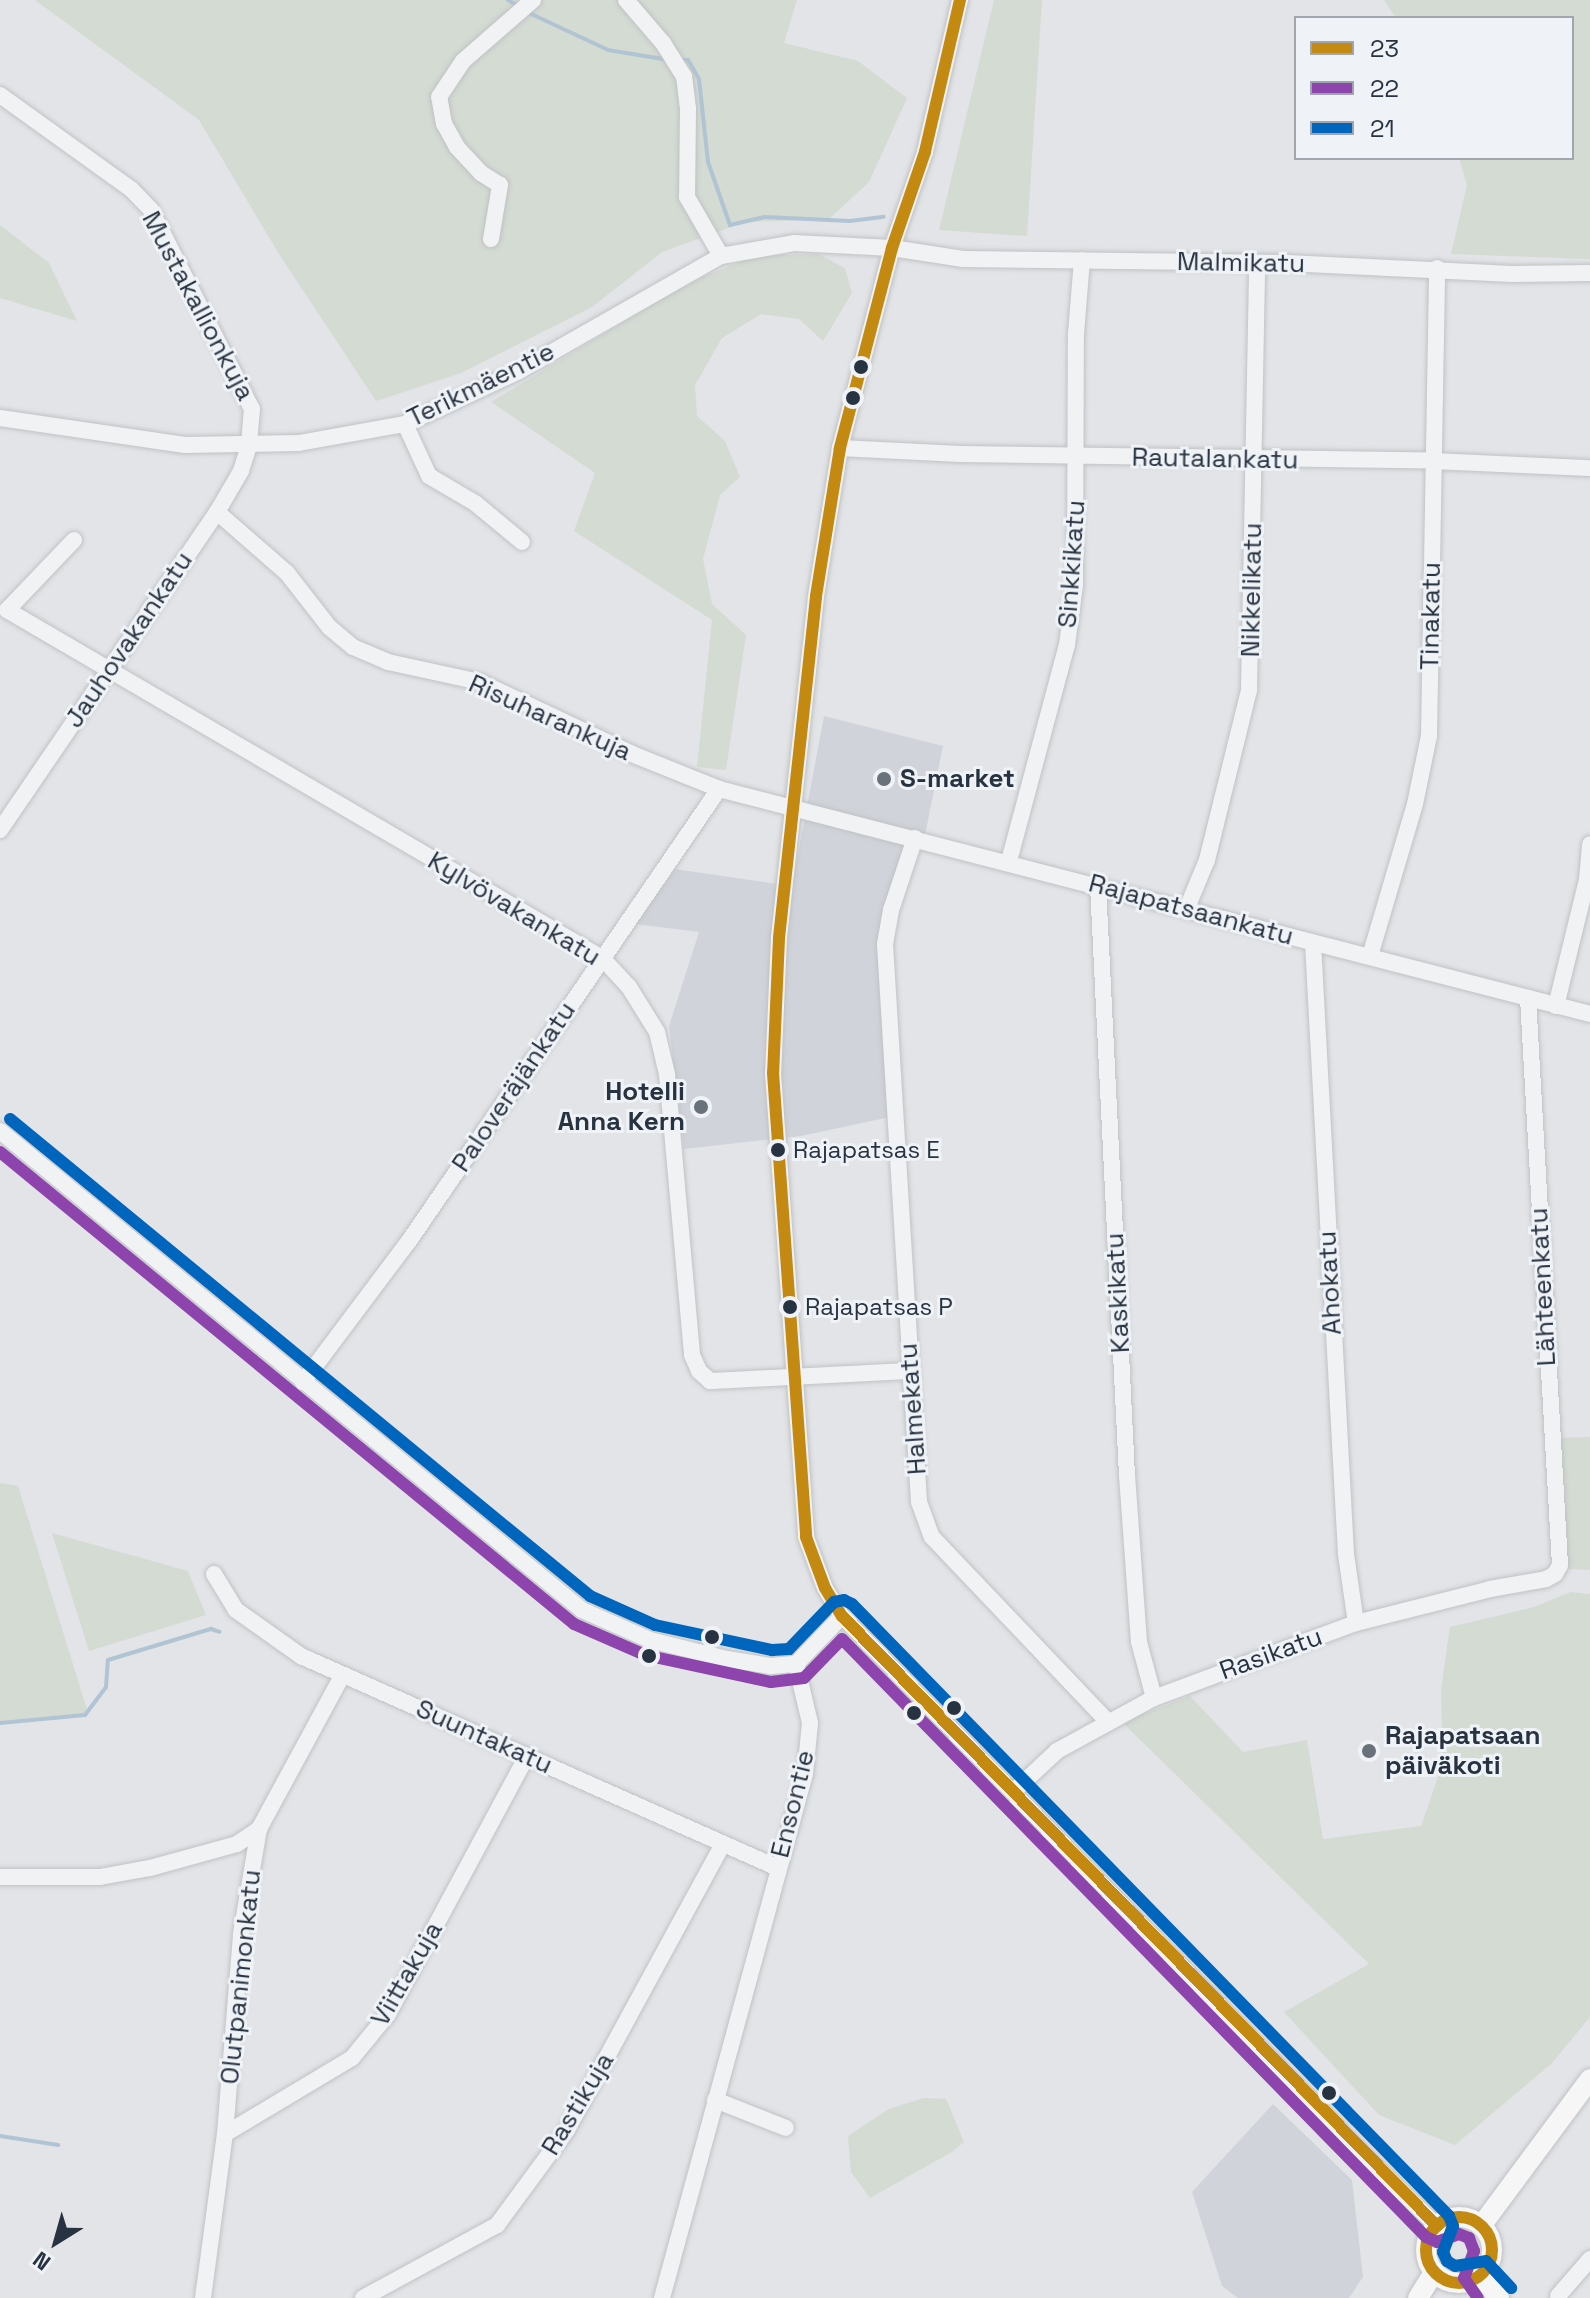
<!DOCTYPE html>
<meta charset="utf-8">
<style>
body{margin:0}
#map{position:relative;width:1590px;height:2298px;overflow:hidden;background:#e2e4e7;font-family:"Space Grotesk",sans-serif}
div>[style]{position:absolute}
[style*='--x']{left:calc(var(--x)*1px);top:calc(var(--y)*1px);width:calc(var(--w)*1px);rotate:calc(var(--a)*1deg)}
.built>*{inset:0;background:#d0d4da}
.green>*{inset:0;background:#d3dbd2}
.stream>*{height:4px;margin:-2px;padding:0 2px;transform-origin:2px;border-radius:2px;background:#b0c4d3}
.roads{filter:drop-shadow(0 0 2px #c0c2c5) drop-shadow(0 0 2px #c0c2c5)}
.minor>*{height:16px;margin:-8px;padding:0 8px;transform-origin:8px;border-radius:8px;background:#f1f2f4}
.major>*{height:20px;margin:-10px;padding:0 10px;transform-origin:10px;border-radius:10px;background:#f6f6f6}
.major>.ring{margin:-10px;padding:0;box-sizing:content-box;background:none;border:20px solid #f6f6f6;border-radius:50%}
.bus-1>*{height:12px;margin:-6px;padding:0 6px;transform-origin:6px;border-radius:6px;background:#c38910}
.bus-1>.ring{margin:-6px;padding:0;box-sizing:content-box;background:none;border:12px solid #c38910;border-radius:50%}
.bus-2>*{height:12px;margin:-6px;padding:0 6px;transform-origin:6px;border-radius:6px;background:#8e44ad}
.bus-3>*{height:12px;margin:-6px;padding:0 6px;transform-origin:6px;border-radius:6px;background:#0065bd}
.dots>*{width:22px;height:22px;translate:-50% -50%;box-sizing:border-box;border:4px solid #eff3f7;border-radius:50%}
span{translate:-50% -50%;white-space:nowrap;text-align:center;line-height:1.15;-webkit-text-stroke:6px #eff3f7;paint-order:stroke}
.bus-label{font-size:24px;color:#283341}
.left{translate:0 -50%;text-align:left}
.street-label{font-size:26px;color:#283341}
.poi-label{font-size:26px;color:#283341;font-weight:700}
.right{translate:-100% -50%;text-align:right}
.legend{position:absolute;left:1294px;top:16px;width:280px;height:144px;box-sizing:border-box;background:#eff3f7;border:2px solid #9fa6ae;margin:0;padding:10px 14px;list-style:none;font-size:24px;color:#283341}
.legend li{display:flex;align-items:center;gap:16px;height:40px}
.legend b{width:40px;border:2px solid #9fa6ae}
.north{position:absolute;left:16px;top:2202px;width:80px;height:80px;-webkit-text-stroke:6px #eff3f7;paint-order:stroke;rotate:217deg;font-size:22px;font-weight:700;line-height:32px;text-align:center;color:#283341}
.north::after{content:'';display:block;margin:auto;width:28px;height:36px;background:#283341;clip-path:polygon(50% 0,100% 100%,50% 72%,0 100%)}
</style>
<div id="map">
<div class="built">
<i style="clip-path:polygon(824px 716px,943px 746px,923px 845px,904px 843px,879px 953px,890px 1117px,801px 1136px,684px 1149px,669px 1026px,699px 932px,635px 924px,675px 869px,792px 886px)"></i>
<i style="clip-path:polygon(1273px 2104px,1352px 2180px,1363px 2277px,1349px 2298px,1238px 2298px,1222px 2286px,1192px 2192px)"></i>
</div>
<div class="green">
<i style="clip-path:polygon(35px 0,797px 0,784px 43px,858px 61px,907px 98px,869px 182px,829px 219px,745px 222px,662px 252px,592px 307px,461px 373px,376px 401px,279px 254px,199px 120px)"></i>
<i style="clip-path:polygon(994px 0,1042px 0,1027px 236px,939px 230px)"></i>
<i style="clip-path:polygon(1384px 0,1590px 0,1590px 259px,1451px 254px,1467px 185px,1459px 158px,1572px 158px,1572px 18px,1396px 18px)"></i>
<i style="clip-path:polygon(0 225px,49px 263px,77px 321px,0 298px)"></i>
<i style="clip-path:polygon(818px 254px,845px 268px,852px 293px,823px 341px,799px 319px,761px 314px,722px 338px,695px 385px,697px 416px,725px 441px,740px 477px,720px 495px,703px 559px,712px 604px,746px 635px,726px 770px,697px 767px,712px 620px,574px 531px,595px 473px,491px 402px,686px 284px,754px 256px)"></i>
<i style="clip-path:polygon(1590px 1437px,1590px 1570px,1564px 1569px,1557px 1438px)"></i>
<i style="clip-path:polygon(0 1483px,18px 1486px,88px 1713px,0 1721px)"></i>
<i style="clip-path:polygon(52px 1533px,188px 1571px,206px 1615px,89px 1651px)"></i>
<i style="clip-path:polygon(1571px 1592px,1590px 1594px,1590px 2017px,1552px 2063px,1455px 2145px,1379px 2115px,1284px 2012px,1369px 1964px,1122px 1722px,1190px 1696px,1243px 1752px,1307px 1740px,1323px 1839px,1421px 1826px,1443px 1763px,1441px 1690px,1450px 1627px,1534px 1607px)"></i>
<i style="clip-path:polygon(924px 2098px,946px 2099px,964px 2142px,952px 2152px,870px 2198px,851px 2172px,848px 2136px,889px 2109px)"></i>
</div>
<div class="stream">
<i style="--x:508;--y:0;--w:14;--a:30"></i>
<i style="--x:527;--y:12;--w:89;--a:25.1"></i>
<i style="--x:608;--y:50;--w:62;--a:9.3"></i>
<i style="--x:678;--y:60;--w:10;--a:0"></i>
<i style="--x:688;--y:60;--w:22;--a:60"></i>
<i style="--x:699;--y:79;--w:83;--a:83.8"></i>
<i style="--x:708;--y:162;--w:67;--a:70.8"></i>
<i style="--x:730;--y:225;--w:36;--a:-13"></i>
<i style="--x:765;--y:217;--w:85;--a:2.7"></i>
<i style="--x:850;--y:221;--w:34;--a:-7"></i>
<i style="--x:0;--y:1723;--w:85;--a:-5.4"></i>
<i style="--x:85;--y:1715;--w:35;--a:-53"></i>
<i style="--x:106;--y:1687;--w:27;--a:-86"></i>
<i style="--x:108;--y:1660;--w:108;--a:-16.8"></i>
<i style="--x:211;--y:1629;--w:9;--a:18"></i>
<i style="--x:0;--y:2136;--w:59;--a:8.8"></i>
</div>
<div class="roads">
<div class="minor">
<i style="--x:626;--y:0;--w:57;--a:49.3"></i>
<i style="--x:663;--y:43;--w:39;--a:58"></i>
<i style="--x:684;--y:76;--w:32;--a:83"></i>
<i style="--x:688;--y:108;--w:89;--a:90.6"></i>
<i style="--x:687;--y:197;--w:68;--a:60"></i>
<i style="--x:960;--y:0;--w:156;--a:103"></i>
<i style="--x:925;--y:152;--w:102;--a:109"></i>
<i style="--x:892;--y:248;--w:207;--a:104.6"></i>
<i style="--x:840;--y:448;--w:151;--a:99.2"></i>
<i style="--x:816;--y:597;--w:343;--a:96.2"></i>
<i style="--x:779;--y:938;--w:135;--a:92.5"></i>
<i style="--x:773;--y:1073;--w:465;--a:85.9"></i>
<i style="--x:806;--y:1537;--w:54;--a:69.6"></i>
<i style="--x:825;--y:1588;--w:33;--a:59"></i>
<i style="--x:842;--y:1616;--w:750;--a:45.92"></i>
<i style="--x:1364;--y:2155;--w:102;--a:44.2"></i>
<i style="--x:0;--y:95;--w:161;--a:35.7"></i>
<i style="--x:131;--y:189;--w:29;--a:46"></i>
<i style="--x:151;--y:210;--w:223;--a:63.1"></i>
<i style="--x:252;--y:409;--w:37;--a:95"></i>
<i style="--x:249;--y:446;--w:26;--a:108"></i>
<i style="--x:241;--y:471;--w:48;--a:120.3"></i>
<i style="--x:217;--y:512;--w:385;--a:124.3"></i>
<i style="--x:491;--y:239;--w:55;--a:-80.5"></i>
<i style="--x:500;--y:185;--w:22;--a:-148"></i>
<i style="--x:481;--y:173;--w:35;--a:-133"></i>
<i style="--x:457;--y:147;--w:26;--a:-119"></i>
<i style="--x:444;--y:124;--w:27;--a:-100"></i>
<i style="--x:439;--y:97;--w:43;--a:-56.3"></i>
<i style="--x:463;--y:61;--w:93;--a:-41.1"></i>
<i style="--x:0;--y:418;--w:187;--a:8.3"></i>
<i style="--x:185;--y:445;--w:114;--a:-1"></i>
<i style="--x:299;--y:443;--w:108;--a:-10.2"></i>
<i style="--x:405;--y:424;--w:126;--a:-24.9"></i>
<i style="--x:519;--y:371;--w:232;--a:-29.7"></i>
<i style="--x:721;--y:256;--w:74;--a:-10.1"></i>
<i style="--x:794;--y:243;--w:98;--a:2.9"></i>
<i style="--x:892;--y:248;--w:72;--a:8.8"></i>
<i style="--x:963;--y:259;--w:324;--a:0.7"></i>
<i style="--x:1287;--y:263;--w:225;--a:2.8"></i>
<i style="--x:1512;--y:274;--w:78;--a:-0.7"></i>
<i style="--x:405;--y:424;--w:57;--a:65.2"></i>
<i style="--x:429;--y:476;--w:53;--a:30.4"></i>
<i style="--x:475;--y:503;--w:61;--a:39.7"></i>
<i style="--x:840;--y:448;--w:120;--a:2.9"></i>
<i style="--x:960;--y:454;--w:473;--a:0.8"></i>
<i style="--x:1433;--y:461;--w:157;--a:2.6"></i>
<i style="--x:217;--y:512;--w:93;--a:41.1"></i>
<i style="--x:287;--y:573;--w:68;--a:52.1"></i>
<i style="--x:329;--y:627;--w:31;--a:40"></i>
<i style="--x:353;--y:647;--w:38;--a:23"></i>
<i style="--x:388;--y:662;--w:94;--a:12.3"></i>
<i style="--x:480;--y:682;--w:168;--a:25.3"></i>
<i style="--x:632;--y:754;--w:94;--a:21.9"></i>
<i style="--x:719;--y:789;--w:900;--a:14.48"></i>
<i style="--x:74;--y:540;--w:97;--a:133.7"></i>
<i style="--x:7;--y:610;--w:689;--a:30.32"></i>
<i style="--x:602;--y:958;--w:40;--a:47"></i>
<i style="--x:629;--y:987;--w:53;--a:58.1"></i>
<i style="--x:657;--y:1032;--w:43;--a:76.6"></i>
<i style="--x:667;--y:1074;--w:282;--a:84.9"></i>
<i style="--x:692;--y:1355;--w:17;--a:66"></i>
<i style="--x:699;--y:1371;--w:15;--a:42"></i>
<i style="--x:710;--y:1381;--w:200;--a:-2.9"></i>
<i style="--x:915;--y:838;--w:76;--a:108.4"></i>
<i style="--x:891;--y:910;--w:35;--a:100"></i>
<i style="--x:885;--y:944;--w:559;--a:86.51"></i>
<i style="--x:919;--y:1502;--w:37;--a:70"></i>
<i style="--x:932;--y:1537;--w:254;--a:46.4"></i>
<i style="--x:1009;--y:861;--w:224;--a:-75"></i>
<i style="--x:1067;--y:645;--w:61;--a:-82.4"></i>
<i style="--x:1075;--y:585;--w:251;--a:-89.8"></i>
<i style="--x:1076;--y:334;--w:74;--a:-85.4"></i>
<i style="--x:1098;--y:885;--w:591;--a:87.19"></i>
<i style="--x:1127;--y:1475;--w:167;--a:85.9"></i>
<i style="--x:1139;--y:1642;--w:58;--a:75"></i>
<i style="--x:1187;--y:908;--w:52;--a:-67.4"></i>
<i style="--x:1207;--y:860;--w:175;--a:-76.1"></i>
<i style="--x:1249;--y:690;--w:427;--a:-88.9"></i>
<i style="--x:1313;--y:943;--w:612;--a:86.91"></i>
<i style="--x:1346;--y:1554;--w:70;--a:81.8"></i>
<i style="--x:1370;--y:956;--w:159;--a:-73.5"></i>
<i style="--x:1415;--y:804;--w:69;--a:-78.4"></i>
<i style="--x:1429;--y:736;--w:468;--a:-89"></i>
<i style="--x:1556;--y:1006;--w:130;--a:-76.2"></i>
<i style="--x:1587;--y:880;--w:36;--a:-85"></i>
<i style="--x:0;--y:1131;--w:754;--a:39.46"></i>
<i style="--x:582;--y:1610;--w:74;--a:23.8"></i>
<i style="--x:650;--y:1640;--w:79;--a:13.9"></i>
<i style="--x:727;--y:1659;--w:45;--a:9"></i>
<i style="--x:771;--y:1666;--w:25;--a:-5"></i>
<i style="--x:303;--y:1382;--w:176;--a:-53.1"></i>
<i style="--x:409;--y:1241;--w:548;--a:-55.56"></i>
<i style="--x:214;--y:1574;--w:42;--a:58.6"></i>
<i style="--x:236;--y:1610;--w:80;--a:35.3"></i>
<i style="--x:301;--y:1656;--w:522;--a:23.96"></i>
<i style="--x:796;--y:1664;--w:66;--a:-46.2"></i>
<i style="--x:1013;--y:1792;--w:60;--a:-43"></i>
<i style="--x:1057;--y:1751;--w:111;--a:-28.7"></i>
<i style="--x:1154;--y:1698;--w:215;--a:-20.4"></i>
<i style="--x:1356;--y:1623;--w:138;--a:-14.2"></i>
<i style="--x:1490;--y:1589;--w:57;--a:-10.1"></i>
<i style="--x:1546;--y:1579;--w:10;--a:-29"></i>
<i style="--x:1555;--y:1574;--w:10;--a:-61"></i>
<i style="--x:1560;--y:1565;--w:568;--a:-93.23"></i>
<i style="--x:0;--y:1877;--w:100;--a:0"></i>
<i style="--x:100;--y:1877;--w:51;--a:-10.2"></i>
<i style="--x:150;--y:1868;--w:90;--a:-15.4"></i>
<i style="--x:237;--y:1844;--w:27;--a:-34"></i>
<i style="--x:715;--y:2100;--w:76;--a:21.5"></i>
<i style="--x:225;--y:2134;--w:148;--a:-30.9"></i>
<i style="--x:352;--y:2058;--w:57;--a:-50.7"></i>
<i style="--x:388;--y:2014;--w:293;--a:-61.7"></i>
<i style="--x:1558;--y:2296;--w:49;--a:-49.1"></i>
<i style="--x:203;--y:2298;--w:165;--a:-82.4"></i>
<i style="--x:225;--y:2134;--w:201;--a:-85.4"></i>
<i style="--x:241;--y:1934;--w:107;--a:-80.3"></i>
<i style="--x:259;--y:1829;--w:174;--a:-61.5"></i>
<i style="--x:363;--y:2298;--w:153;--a:-28.6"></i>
<i style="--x:497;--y:2225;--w:118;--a:-53.6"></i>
<i style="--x:567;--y:2130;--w:326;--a:-61.4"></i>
<i style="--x:662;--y:2298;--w:543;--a:-74.74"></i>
<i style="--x:805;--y:1774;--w:51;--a:-84.4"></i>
<i style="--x:810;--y:1723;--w:61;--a:-103.3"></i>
</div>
<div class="major">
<i class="ring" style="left:1426px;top:2217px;width:46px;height:46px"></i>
<i style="--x:1481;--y:2226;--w:183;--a:-53.4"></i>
<i style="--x:1480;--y:2276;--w:29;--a:49"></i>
<i style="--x:1418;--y:2298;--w:31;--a:-58"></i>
</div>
</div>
<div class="bus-1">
<i style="--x:960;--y:0;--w:156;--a:103"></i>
<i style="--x:925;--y:152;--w:102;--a:109"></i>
<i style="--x:892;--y:248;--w:207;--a:104.6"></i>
<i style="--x:840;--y:448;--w:151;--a:99.2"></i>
<i style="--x:816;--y:597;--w:343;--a:96.2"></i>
<i style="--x:779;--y:938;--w:135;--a:92.5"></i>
<i style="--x:773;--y:1073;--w:465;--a:85.9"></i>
<i style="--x:806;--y:1537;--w:54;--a:69.6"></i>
<i style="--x:825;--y:1588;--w:33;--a:59"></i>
<i style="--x:842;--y:1616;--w:852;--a:45.71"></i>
<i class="ring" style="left:1426px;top:2217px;width:54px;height:54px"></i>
</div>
<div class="bus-2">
<i style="--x:0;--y:1152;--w:743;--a:39.43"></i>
<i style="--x:574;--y:1624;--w:77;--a:23.6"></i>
<i style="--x:645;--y:1655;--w:129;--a:12.1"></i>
<i style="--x:771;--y:1682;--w:33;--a:-7"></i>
<i style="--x:804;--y:1678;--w:54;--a:-45.7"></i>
<i style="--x:842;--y:1639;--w:836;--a:45.68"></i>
<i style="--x:1426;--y:2237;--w:12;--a:24"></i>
<i style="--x:1437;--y:2242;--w:23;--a:-20"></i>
<i style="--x:1459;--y:2234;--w:11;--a:22"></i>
<i style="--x:1469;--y:2238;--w:14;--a:69"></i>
<i style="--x:1474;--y:2251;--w:29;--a:110"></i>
<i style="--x:1464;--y:2278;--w:24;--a:55"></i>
</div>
<div class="bus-3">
<i style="--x:10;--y:1119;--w:751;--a:39.43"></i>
<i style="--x:590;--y:1596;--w:71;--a:24"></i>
<i style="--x:655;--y:1625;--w:120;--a:12.1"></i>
<i style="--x:772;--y:1650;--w:17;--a:-3"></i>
<i style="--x:789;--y:1649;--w:65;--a:-46.2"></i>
<i style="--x:834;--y:1602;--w:10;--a:-11"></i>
<i style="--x:844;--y:1600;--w:9;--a:27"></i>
<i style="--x:852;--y:1604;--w:855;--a:45.71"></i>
<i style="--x:1449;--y:2216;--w:11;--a:68"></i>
<i style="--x:1453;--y:2226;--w:28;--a:111"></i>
<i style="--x:1443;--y:2252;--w:10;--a:66"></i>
<i style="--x:1447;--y:2261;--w:9;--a:32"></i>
<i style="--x:1455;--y:2266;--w:31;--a:-9"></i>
<i style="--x:1486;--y:2261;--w:37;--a:47"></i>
</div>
<div class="dots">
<i style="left:861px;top:367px;background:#283341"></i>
<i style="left:853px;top:398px;background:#283341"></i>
<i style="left:884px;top:779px;background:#69717b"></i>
<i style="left:701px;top:1107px;background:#69717b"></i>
<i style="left:778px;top:1150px;background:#283341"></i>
<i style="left:790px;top:1307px;background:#283341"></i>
<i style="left:712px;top:1637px;background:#283341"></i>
<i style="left:649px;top:1656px;background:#283341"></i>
<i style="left:954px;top:1708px;background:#283341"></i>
<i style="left:914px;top:1713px;background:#283341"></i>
<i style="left:1369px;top:1751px;background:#69717b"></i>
<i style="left:1329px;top:2093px;background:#283341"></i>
</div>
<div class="bus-label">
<span class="left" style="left:793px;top:1150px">Rajapatsas E</span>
<span class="left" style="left:805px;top:1307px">Rajapatsas P</span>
</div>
<div class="street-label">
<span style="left:1241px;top:263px;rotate:1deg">Malmikatu</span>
<span style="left:198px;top:306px;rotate:62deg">Mustakallionkuja</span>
<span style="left:481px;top:385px;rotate:-26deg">Terikmäentie</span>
<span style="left:1215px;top:459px;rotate:1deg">Rautalankatu</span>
<span style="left:1072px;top:564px;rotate:-86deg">Sinkkikatu</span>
<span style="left:1252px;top:590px;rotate:-89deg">Nikkelikatu</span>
<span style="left:1431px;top:616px;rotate:-89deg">Tinakatu</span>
<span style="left:129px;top:640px;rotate:-56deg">Jauhovakankatu</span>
<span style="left:550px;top:718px;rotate:24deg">Risuharankuja</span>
<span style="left:514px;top:909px;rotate:31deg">Kylvövakankatu</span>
<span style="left:1191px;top:910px;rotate:15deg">Rajapatsaankatu</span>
<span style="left:514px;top:1087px;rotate:-56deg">Paloveräjänkatu</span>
<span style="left:1330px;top:1283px;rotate:-93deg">Ahokatu</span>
<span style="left:1543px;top:1287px;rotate:-93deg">Lähteenkatu</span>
<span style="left:1118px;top:1293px;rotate:-93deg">Kaskikatu</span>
<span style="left:913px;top:1409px;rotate:-94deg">Halmekatu</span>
<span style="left:1271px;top:1654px;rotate:-20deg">Rasikatu</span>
<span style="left:484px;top:1737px;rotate:24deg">Suuntakatu</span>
<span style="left:793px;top:1804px;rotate:-76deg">Ensontie</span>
<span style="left:407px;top:1974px;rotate:-60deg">Viittakuja</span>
<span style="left:241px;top:1977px;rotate:-84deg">Olutpanimonkatu</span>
<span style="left:578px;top:2104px;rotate:-59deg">Rastikuja</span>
</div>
<div class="poi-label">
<span class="left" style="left:900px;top:779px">S-market</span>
<span class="right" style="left:685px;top:1107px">Hotelli<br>Anna Kern</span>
<span class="left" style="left:1385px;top:1751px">Rajapatsaan<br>päiväkoti</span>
</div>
<ul class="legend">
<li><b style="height:10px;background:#c38910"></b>23</li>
<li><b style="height:10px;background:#8e44ad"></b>22</li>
<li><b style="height:10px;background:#0065bd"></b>21</li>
</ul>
<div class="north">N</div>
</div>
